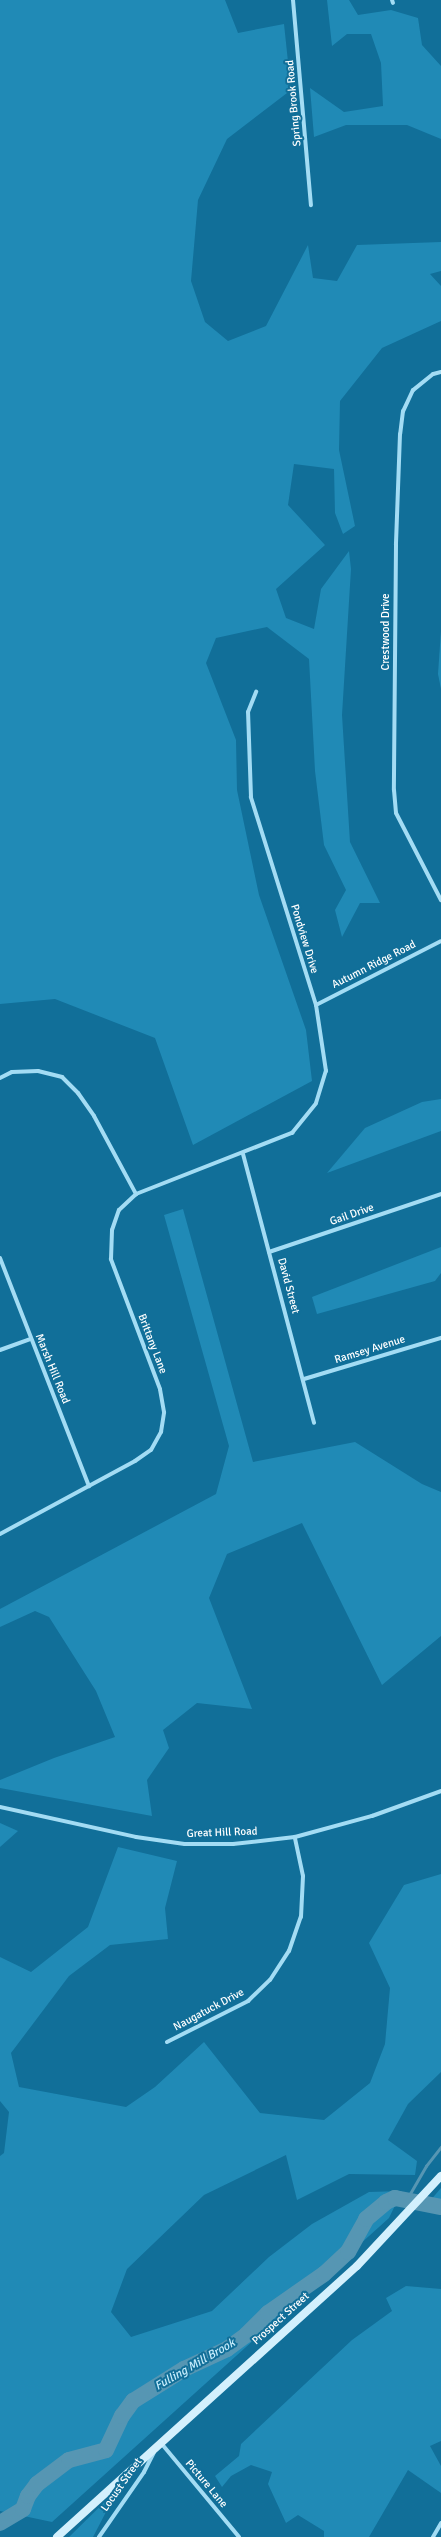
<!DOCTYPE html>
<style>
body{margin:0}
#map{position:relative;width:441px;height:2537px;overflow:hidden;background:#116f99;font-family:Signika,sans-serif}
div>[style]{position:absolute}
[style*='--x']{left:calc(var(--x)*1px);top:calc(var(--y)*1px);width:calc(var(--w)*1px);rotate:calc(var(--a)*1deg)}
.green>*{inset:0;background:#208ab6}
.stream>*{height:2.5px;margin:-1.25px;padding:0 1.25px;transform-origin:1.25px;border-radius:1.25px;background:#5696b3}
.river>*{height:16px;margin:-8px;padding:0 8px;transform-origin:8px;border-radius:8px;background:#5696b3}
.minor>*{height:4px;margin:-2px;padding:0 2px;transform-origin:2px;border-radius:2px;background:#a3dcf4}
.secondary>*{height:8px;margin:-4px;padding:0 4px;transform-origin:4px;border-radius:4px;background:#d3f0fd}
span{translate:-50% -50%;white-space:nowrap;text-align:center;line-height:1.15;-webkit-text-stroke:4px #116f99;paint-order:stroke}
.street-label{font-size:11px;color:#fff}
.water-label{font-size:12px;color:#c7edfc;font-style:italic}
</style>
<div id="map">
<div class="green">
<i style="clip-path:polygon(0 0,225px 0,238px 33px,284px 24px,291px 90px,227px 139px,198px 200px,191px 281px,205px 322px,228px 341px,266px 326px,308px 245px,313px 278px,337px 281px,357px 245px,441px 242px,441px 271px,430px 274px,441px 286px,441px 321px,382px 348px,340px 401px,339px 450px,355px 526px,343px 534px,335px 513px,334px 469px,294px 464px,288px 505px,325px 545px,276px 589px,286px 618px,314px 629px,321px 589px,349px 551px,351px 569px,342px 715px,350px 842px,380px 903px,360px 903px,342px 937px,335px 910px,346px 890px,324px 845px,315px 771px,309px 659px,267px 627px,216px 638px,206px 663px,236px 740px,237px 790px,259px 895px,306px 1030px,312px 1081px,193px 1145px,155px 1038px,55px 999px,0 1004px)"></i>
<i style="clip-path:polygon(327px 0,349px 0,358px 15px,391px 10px,418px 18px,422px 45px,441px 66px,441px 139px,407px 125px,346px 125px,314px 137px,310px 88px,344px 112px,383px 106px,381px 63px,371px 34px,347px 34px,332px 46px)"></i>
<i style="clip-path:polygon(441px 631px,441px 689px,438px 674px)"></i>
<i style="clip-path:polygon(441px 1099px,441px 1131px,327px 1173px,365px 1128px,422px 1102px)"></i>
<i style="clip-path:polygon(183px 1209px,253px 1462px,355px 1442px,422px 1484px,441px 1492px,441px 1636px,382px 1685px,302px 1523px,227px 1554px,209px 1598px,252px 1709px,197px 1703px,163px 1730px,169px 1748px,147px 1780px,152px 1816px,0 1788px,0 1780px,54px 1758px,115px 1737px,96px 1691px,49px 1617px,35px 1611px,0 1627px,0 1609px,216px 1494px,229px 1446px,164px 1215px)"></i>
<i style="clip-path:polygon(441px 1247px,441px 1273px,435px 1281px,317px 1314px,312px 1297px)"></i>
<i style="clip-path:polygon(0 1823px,18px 1831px,0 1847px)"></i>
<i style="clip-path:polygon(118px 1847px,177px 1861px,165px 1908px,168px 1939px,110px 1945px,69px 1976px,11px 2053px,19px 2087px,126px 2107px,155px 2087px,204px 2042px,260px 2113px,324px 2120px,370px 2083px,385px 2044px,390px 1988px,369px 1943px,404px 1885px,441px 1874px,441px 2072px,408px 2104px,388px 2140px,417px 2161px,415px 2175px,349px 2174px,297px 2200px,286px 2155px,204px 2195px,127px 2269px,111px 2312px,131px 2337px,212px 2311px,269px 2257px,312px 2224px,369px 2192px,402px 2191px,389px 2218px,52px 2522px,0 2511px,0 2156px,4px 2153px,9px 2112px,0 2101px,0 1957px,31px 1972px,88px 1927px)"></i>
<i style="clip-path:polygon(441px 2188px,441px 2209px,424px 2208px)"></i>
<i style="clip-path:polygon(406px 2286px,441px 2289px,441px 2441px,430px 2446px,441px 2466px,441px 2493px,408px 2470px,369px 2537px,324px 2537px,324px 2531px,298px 2515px,286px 2523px,268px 2484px,272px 2472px,251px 2465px,231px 2476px,222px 2487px,215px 2476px,239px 2456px,241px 2444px,352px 2340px,392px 2311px,386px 2298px)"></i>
<i style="clip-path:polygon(132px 2475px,106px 2512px,93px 2537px,69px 2537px)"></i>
</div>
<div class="stream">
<i style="--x:407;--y:2199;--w:38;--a:-60"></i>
<i style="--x:426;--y:2166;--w:24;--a:-52"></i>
</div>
<div class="river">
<i style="--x:0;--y:2523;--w:27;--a:-31"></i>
<i style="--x:23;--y:2509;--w:14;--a:-69"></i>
<i style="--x:28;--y:2496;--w:15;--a:-53"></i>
<i style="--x:37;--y:2484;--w:40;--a:-37"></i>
<i style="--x:69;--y:2460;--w:38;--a:-15"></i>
<i style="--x:106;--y:2450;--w:38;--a:-65"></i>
<i style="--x:122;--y:2416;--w:19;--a:-54"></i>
<i style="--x:133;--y:2401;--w:60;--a:-32.1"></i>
<i style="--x:184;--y:2369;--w:47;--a:-24.9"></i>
<i style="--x:227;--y:2349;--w:24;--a:-36"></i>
<i style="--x:246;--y:2335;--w:31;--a:-45"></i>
<i style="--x:268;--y:2313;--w:68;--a:-34.9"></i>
<i style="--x:324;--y:2274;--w:33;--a:-43"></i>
<i style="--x:348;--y:2252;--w:38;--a:-61"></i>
<i style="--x:366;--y:2219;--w:26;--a:-40"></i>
<i style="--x:386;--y:2202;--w:10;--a:-24"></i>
<i style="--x:395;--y:2198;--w:47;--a:11.1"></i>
</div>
<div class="minor">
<i style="--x:293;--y:0;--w:206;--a:85"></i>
<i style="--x:392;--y:0;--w:3;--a:72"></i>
<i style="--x:441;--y:372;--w:8;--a:166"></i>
<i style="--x:433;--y:374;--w:26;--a:141"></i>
<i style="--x:413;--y:390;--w:23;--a:115"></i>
<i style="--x:403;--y:411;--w:23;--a:97"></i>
<i style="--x:400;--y:434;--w:111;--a:92.1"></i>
<i style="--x:396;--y:545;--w:245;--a:90.5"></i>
<i style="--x:394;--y:790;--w:23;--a:85"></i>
<i style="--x:396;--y:813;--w:98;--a:62.7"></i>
<i style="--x:316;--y:1005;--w:140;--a:-27.1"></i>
<i style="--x:0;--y:1078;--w:13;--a:-27"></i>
<i style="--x:12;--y:1072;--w:26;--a:-2"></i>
<i style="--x:38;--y:1071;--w:25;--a:14"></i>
<i style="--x:62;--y:1077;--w:23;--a:45"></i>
<i style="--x:78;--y:1093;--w:28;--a:55"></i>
<i style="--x:94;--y:1116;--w:89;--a:61.7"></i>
<i style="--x:243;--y:1154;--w:278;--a:75.2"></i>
<i style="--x:269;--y:1252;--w:182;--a:-18.6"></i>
<i style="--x:0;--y:1258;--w:245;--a:68.7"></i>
<i style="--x:0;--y:1350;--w:32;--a:-20"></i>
<i style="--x:304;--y:1379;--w:143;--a:-16.7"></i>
<i style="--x:0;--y:1534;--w:153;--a:-28.4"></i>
<i style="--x:135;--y:1461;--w:19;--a:-35"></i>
<i style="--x:151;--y:1450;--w:21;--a:-61"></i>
<i style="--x:161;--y:1432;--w:20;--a:-81"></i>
<i style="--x:164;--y:1412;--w:23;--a:-100"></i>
<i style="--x:160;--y:1389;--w:139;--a:-110.7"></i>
<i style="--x:111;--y:1259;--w:29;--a:-88"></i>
<i style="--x:112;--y:1230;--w:21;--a:-71"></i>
<i style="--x:119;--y:1210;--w:23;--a:-43"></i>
<i style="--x:136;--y:1194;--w:168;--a:-21.4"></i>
<i style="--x:292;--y:1133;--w:38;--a:-51"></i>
<i style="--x:316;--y:1103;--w:34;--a:-73"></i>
<i style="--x:326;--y:1071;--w:67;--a:-98.6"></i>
<i style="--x:316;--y:1005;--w:218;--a:-107.4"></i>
<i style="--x:251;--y:797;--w:85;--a:-92"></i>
<i style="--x:248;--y:712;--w:22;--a:-68"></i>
<i style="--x:0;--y:1807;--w:139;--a:12.4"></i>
<i style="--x:136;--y:1837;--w:49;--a:8.1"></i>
<i style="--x:185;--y:1844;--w:48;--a:0"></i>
<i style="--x:233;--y:1844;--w:62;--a:-6.4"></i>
<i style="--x:295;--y:1837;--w:80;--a:-15.3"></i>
<i style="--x:372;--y:1816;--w:73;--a:-19.9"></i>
<i style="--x:167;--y:2042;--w:91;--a:-26.8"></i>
<i style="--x:248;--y:2001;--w:30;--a:-44"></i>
<i style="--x:270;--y:1980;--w:35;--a:-57"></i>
<i style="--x:289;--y:1951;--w:36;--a:-71"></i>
<i style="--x:301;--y:1917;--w:41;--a:-87.2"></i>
<i style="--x:303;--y:1876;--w:40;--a:-102"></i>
<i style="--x:161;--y:2443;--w:122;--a:50.3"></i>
<i style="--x:99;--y:2537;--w:79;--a:-55.3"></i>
<i style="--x:144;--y:2472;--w:22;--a:-63"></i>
<i style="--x:433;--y:2537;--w:16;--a:-60"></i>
</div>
<div class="secondary">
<i style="--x:57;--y:2537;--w:404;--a:-42.1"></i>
<i style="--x:357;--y:2266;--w:123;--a:-47"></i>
</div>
<div class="street-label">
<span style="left:294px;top:103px;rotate:-95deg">Spring Brook Road</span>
<span style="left:386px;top:632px;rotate:-90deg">Crestwood Drive</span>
<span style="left:304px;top:939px;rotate:73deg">Pondview Drive</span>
<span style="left:374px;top:965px;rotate:-27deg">Autumn Ridge Road</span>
<span style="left:352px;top:1215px;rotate:-19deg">Gail Drive</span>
<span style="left:288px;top:1286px;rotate:75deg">David Street</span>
<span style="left:152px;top:1344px;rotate:69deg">Brittany Lane</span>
<span style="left:370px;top:1350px;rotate:-17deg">Ramsey Avenue</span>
<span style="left:52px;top:1369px;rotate:68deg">Marsh Hill Road</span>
<span style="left:222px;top:1833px;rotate:-2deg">Great Hill Road</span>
<span style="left:209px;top:2010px;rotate:-28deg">Naugatuck Drive</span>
<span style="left:281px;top:2319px;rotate:-42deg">Prospect Street</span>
<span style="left:206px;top:2484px;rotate:50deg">Picture Lane</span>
<span style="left:122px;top:2485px;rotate:-55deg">Locust Street</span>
</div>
<div class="water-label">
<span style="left:195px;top:2365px;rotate:-30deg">Fulling Mill Brook</span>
</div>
</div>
